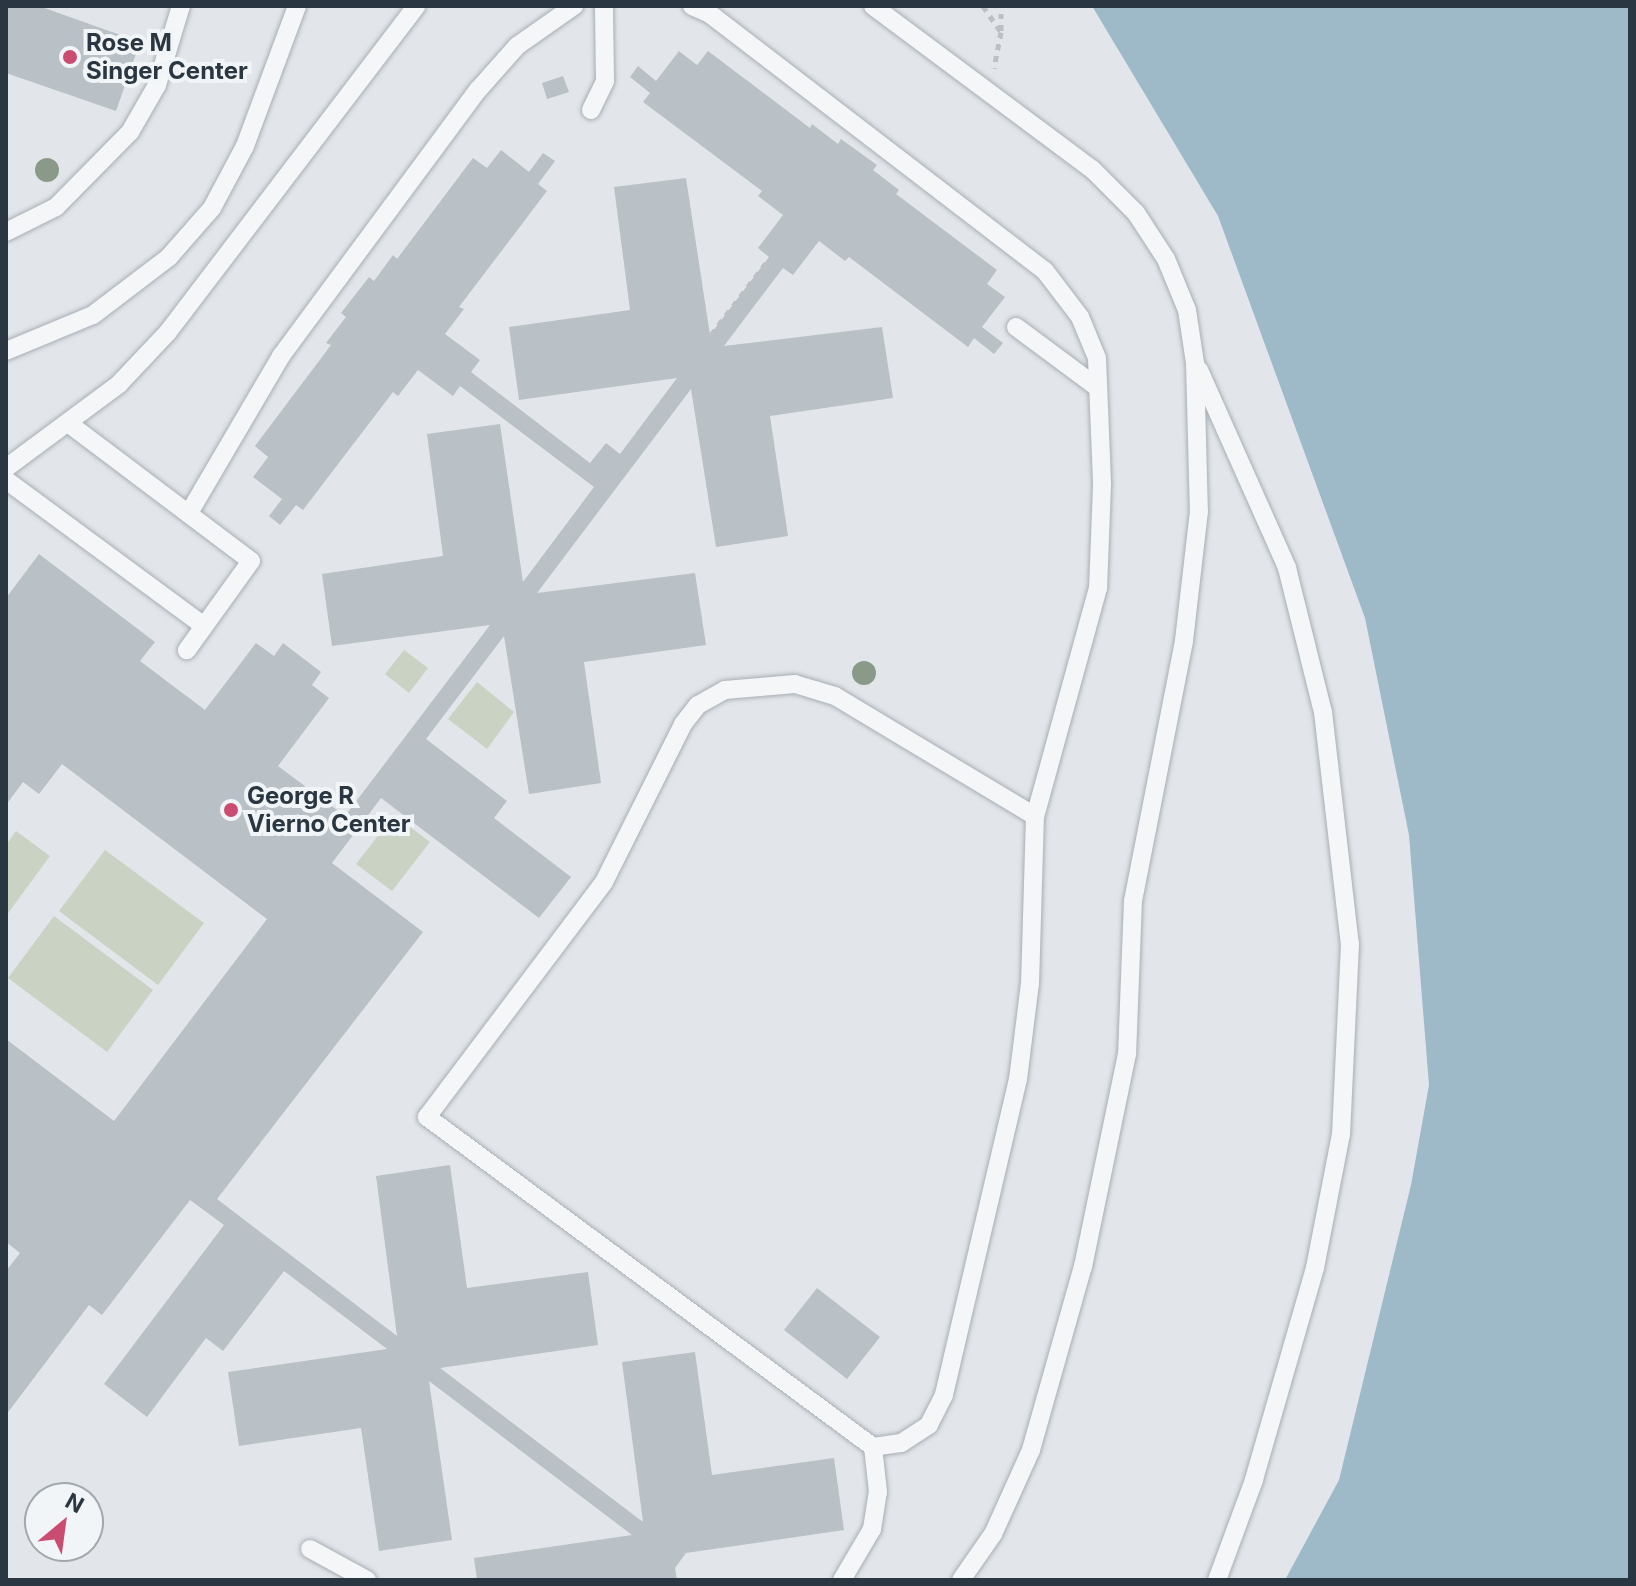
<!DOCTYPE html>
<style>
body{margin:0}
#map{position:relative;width:1636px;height:1586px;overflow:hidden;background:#e2e6ea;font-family:Inter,sans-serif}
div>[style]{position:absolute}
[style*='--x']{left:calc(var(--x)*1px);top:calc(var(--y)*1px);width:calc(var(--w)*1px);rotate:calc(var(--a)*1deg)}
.green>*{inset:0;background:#cad3c3}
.water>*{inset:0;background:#9eb9c8}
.building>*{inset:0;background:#b9c0c6}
.path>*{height:5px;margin-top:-2.5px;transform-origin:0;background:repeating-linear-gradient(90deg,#bcc0c5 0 6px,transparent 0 12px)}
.roads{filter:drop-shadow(0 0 2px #a7aeb4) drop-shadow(0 0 2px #a7aeb4)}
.lane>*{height:18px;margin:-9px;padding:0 9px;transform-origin:9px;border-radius:9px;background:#f5f6f8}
.trees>*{width:24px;height:24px;margin:-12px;border-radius:50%;background:#8b9a88}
.dots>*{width:22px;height:22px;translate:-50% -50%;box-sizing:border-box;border:4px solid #f1f5f7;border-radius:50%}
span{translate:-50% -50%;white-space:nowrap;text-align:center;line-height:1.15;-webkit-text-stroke:8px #f1f5f7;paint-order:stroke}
.poi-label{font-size:24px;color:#2a3641;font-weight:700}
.left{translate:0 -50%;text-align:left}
.frame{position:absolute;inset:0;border:8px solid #2a3641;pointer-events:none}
.north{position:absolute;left:24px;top:1482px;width:80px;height:80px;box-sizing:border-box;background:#f1f5f7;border:2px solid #a1a9ae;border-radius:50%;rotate:29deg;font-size:22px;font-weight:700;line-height:32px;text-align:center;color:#2a3641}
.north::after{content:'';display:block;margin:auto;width:28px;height:36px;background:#ca4c71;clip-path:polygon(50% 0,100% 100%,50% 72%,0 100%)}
</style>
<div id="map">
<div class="green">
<i style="clip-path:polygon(404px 650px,428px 668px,409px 693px,385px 674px)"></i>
<i style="clip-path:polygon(477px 682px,514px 712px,487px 749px,448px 719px)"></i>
<i style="clip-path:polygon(394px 815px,430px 842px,392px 891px,356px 864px)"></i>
<i style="clip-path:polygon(16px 831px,50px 856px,6px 916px,6px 845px)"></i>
<i style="clip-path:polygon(105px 850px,204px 923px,158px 985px,59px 911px)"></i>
<i style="clip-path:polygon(54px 916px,153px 990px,107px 1052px,8px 978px)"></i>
</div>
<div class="water">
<i style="clip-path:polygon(1092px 6px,1630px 6px,1630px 1580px,1285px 1580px,1339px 1480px,1411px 1185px,1429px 1085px,1409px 835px,1365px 618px,1218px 216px)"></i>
</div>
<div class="building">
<i style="clip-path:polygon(6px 6px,39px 6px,140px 42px,116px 111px,6px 73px)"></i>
<i style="clip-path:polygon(679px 51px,697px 65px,708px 51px,810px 128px,812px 124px,838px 144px,841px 139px,877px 165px,873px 170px,899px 190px,896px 194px,997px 270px,987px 284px,1005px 297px,982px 327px,1003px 343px,994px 354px,974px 338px,968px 347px,849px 257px,845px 261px,819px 241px,793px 275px,783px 268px,724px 346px,882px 327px,893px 398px,770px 416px,788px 536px,716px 547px,691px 389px,537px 593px,695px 573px,706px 645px,584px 662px,601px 783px,529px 794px,504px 636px,426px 739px,507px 801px,494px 818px,571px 877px,539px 918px,381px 798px,332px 863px,423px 932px,217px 1199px,397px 1336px,376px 1176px,450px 1165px,467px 1288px,588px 1272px,598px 1345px,440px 1368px,643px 1522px,622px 1362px,695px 1352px,712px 1475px,834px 1458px,844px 1530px,686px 1553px,675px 1568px,677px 1580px,477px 1580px,474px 1558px,632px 1535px,429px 1381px,452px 1540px,379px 1551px,361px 1428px,239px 1446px,228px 1372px,387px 1349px,284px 1271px,223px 1351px,206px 1338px,147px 1417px,104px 1384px,224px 1225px,190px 1200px,102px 1315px,89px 1305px,6px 1415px,6px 1271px,20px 1253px,6px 1242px,6px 1039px,114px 1121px,267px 919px,62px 764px,39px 794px,23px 782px,6px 805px,6px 598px,39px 554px,155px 642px,140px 661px,205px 710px,256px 643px,274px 656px,283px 643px,321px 672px,312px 685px,329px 698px,278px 766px,345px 816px,490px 625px,332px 646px,322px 574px,443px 556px,427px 434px,500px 424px,523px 582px,594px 487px,460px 386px,453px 396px,418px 370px,398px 396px,393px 392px,303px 510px,296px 505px,280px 525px,269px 516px,282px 499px,253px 477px,268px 457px,255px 446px,331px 345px,326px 343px,346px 317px,341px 313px,369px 277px,374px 281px,393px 255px,397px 259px,473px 158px,487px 168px,501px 150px,529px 172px,543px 153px,555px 161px,538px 184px,547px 191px,459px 307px,464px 309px,445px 334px,480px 360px,471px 372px,590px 463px,606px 443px,620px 454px,677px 378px,519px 400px,509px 327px,630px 310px,614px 187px,686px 178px,710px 335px,769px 257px,758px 248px,783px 215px,758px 196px,762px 191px,643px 102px,650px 93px,630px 77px,638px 66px,656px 81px)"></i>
<i style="clip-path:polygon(563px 76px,569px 92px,547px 99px,542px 83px)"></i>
<i style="clip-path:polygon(817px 1288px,880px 1337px,847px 1379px,784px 1330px)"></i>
</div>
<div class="path">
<i style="--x:983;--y:6;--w:32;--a:55"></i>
<i style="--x:1001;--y:32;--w:37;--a:101"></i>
<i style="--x:1001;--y:31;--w:25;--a:-90"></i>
<i style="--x:704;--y:344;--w:102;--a:-52.6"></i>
<i style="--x:466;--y:374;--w:178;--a:38.2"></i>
<i style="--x:533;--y:583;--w:252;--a:-53.4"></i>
<i style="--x:317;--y:862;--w:294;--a:-51.8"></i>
<i style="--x:209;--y:1201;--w:224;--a:37.9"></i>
<i style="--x:427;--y:1368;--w:256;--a:36.4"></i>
</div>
<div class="roads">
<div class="lane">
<i style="--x:692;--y:6;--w:20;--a:24"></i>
<i style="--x:710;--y:14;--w:422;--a:37.5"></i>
<i style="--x:1045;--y:271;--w:58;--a:52.7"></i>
<i style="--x:1080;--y:317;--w:44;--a:67.5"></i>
<i style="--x:1097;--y:358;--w:127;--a:87.7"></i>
<i style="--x:1102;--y:485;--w:103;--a:92.2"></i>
<i style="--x:1098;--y:588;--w:237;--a:105.4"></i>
<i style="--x:1035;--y:816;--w:167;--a:91.7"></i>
<i style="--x:1030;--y:983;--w:97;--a:97.1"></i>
<i style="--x:1018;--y:1079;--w:325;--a:103.2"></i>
<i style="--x:944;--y:1395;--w:34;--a:117"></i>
<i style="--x:929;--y:1425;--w:33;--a:147"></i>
<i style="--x:901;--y:1443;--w:28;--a:172"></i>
<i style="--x:873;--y:6;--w:274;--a:36.7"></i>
<i style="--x:1093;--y:170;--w:61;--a:45"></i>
<i style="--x:1136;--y:213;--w:55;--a:56.9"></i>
<i style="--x:1166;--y:259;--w:55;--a:67.6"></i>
<i style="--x:1187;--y:310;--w:54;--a:81.4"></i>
<i style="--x:1195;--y:363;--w:148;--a:88.5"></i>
<i style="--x:1199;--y:511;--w:131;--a:96.6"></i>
<i style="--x:1184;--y:641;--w:264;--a:101.1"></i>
<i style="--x:1133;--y:900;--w:154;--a:92.2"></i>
<i style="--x:1127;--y:1054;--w:217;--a:101.7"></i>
<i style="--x:1083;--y:1266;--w:191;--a:105.8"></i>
<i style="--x:1031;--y:1450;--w:92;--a:114.3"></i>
<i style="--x:993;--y:1534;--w:56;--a:124.8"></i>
<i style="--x:591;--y:110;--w:32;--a:-64"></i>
<i style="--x:605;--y:81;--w:75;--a:-90.8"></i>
<i style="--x:6;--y:232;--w:56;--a:-26.6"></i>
<i style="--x:56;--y:207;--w:105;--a:-45.4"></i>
<i style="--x:130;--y:132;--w:54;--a:-60.1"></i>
<i style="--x:157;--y:85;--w:83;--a:-73.1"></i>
<i style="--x:1016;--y:327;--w:102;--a:36.6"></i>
<i style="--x:6;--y:351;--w:94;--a:-22.5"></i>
<i style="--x:93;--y:315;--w:96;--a:-37.3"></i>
<i style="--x:169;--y:257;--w:65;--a:-48.7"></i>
<i style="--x:212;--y:208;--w:70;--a:-62"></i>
<i style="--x:245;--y:146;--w:149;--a:-69.6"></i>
<i style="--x:1199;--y:370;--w:217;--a:66"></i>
<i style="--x:1287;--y:568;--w:148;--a:76"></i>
<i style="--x:1323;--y:712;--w:234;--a:83.4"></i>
<i style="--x:1350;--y:944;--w:190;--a:92.7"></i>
<i style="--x:1341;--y:1134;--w:136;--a:101"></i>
<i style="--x:1315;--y:1268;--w:221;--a:106.1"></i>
<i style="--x:1254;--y:1480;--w:107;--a:110.3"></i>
<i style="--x:68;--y:423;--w:229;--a:37"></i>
<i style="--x:251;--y:561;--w:110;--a:125.7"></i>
<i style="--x:6;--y:468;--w:141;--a:-36.6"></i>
<i style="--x:119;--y:384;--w:71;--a:-46.7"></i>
<i style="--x:168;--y:332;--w:410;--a:-52.7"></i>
<i style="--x:6;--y:480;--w:246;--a:36.4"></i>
<i style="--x:189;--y:513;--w:182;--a:-59.6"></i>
<i style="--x:281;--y:356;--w:331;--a:-53.5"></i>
<i style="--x:478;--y:90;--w:59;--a:-48.4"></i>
<i style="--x:517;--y:46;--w:70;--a:-35.1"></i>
<i style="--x:310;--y:1549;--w:65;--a:28.5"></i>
<i style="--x:842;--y:1580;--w:59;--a:-59.5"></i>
<i style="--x:872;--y:1529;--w:37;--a:-81"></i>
<i style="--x:878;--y:1492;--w:45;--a:-96.3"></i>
<i style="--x:873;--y:1447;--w:555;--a:-143.5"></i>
<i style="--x:427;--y:1117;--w:294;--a:-53"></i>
<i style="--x:604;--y:882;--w:177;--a:-63.4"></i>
<i style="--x:683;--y:724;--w:24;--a:-52"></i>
<i style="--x:698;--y:705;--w:31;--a:-29"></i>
<i style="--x:725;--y:690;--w:70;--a:-4.9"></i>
<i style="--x:795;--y:684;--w:42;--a:16.7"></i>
<i style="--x:835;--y:696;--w:233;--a:31"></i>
</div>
</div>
<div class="trees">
<i style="left:47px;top:170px"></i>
<i style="left:864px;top:673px"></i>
</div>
<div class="dots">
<i style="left:70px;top:57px;background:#ca4c71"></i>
<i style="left:231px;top:810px;background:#ca4c71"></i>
</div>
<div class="poi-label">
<span class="left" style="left:86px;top:57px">Rose M<br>Singer Center</span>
<span class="left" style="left:247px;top:810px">George R<br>Vierno Center</span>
</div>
<div class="frame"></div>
<div class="north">N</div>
</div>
